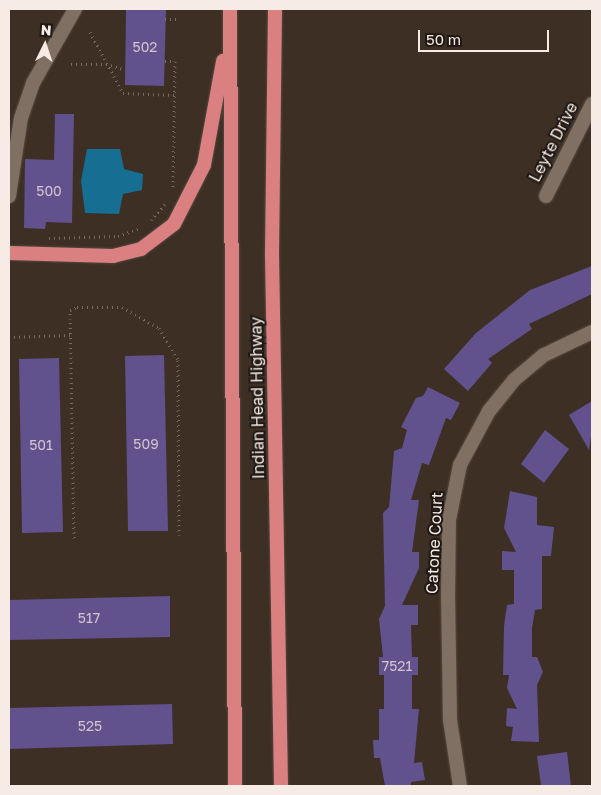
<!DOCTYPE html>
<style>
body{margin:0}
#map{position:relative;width:601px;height:795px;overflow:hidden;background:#3d2f24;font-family:"Golos Text",sans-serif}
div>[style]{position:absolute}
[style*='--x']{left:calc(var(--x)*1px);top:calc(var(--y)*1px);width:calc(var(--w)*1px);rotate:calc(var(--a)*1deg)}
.water>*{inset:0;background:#166e92}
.building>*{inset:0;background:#61518d}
.path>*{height:3px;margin-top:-1.5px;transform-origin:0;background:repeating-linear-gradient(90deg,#786b61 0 1px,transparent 0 5px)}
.roads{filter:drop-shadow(0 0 1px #564a41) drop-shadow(0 0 1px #564a41)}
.minor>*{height:14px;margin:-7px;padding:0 7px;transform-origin:7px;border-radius:7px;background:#806f63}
.trunk>*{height:14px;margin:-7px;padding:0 7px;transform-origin:7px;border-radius:7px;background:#db8080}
span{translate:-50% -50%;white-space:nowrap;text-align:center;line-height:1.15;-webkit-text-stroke:4px #1f1814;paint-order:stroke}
.number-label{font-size:14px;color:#d1c5cf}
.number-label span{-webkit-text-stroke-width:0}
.street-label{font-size:16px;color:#f6ece5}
.frame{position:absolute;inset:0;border:10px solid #f6ece5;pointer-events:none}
.north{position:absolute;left:20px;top:20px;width:50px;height:50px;-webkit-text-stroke:4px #1f1814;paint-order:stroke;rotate:4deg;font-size:14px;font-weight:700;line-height:20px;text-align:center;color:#f6ece5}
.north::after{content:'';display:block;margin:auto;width:18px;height:22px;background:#f6ece5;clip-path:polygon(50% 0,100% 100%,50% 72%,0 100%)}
.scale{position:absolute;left:418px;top:30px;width:131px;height:22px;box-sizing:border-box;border:2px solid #f6ece5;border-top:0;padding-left:6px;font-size:15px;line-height:18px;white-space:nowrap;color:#f6ece5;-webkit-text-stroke:4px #1f1814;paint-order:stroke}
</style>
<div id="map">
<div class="water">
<i style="clip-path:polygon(87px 149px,120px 149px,124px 169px,143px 174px,142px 190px,123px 194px,119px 214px,85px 213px,81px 181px)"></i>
</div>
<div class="building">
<i style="clip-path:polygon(126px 9px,166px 9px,164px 86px,125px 85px)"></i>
<i style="clip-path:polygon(55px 114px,74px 114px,72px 223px,46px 222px,45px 229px,24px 228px,25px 159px,54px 160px)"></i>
<i style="clip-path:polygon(592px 266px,592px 294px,529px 324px,532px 329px,488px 359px,492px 363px,468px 391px,444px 369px,476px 333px,530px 290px)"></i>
<i style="clip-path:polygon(164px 355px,168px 531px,128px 531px,125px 356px)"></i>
<i style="clip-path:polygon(59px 358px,63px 532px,22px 533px,19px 359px)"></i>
<i style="clip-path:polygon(428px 387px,460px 403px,451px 420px,446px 418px,429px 465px,422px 463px,411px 500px,419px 500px,412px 552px,419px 552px,419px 568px,402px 605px,418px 605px,418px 625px,411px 625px,412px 657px,418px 657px,418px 675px,412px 675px,412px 709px,419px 709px,414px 763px,422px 762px,425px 780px,411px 782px,411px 786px,385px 786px,380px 758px,374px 758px,373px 740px,379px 740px,379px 709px,384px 709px,384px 675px,379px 675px,379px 657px,383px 657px,379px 619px,385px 606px,383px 513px,389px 507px,394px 451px,402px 448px,407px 430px,401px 427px,416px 398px,423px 396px)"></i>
<i style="clip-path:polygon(592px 401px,592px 429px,589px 450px,569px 415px)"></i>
<i style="clip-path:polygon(545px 430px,569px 449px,544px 483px,521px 464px)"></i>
<i style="clip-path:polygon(510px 491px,537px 497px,537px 525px,554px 527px,551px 556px,542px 556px,542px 609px,535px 610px,532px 628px,532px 657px,537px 657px,543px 672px,537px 685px,539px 742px,511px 741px,513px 727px,506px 726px,507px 708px,517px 709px,507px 688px,509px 675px,503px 675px,504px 626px,507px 605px,514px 604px,514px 570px,502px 570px,502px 551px,516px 552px,504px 528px)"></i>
<i style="clip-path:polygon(170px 596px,170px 637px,9px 640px,9px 600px)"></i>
<i style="clip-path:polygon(172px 704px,173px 744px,9px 749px,9px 708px)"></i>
<i style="clip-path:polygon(567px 752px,571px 786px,541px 786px,537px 756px)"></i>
</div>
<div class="path">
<i style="--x:165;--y:19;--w:11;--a:0"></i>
<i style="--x:90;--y:32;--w:69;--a:61.6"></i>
<i style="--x:123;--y:93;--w:52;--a:2.2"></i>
<i style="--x:165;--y:61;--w:10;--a:0"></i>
<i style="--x:175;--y:61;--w:129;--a:90.9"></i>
<i style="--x:71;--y:64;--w:35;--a:0"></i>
<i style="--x:106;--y:64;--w:19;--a:16"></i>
<i style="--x:151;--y:220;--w:21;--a:-49"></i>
<i style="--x:49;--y:238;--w:69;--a:-1.7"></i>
<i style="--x:118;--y:236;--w:23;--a:-20"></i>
<i style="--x:9;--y:337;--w:61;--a:-1.9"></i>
<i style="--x:74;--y:538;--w:219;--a:-91"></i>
<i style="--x:70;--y:319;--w:9;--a:-90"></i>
<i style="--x:70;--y:310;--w:8;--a:-23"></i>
<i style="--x:77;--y:307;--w:45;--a:0"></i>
<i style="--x:122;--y:307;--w:43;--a:29.6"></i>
<i style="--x:159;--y:328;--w:37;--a:59"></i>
<i style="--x:178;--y:360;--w:175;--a:89.7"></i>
</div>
<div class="roads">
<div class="minor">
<i style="--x:9;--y:196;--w:79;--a:-81.3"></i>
<i style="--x:21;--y:118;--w:37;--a:-71"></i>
<i style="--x:33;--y:83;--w:85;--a:-60.4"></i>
<i style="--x:546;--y:196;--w:103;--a:-63.4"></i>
<i style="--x:460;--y:786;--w:67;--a:-98.6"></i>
<i style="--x:450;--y:720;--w:121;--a:-90.9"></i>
<i style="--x:448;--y:599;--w:79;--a:-89.3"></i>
<i style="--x:449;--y:520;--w:56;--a:-78.7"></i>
<i style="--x:460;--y:465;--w:61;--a:-61.8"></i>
<i style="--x:489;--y:411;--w:40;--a:-51"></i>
<i style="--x:514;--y:380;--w:39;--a:-40"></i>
<i style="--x:544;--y:355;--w:53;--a:-25.6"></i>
</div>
<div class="trunk">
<i style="--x:230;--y:9;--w:777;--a:89.63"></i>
<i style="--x:275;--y:9;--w:245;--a:90.7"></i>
<i style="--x:272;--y:254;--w:532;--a:89.03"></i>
<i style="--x:9;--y:253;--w:104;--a:1.7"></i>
<i style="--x:113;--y:256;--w:29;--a:-14"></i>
<i style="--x:141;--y:249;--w:41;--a:-37.1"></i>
<i style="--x:174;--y:224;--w:66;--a:-63"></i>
<i style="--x:204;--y:165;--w:106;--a:-79.6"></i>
</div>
</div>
<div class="number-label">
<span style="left:145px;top:47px">502</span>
<span style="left:49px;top:191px">500</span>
<span style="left:146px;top:444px">509</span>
<span style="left:41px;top:445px">501</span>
<span style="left:89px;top:618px">517</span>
<span style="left:397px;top:666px">7521</span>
<span style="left:90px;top:726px">525</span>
</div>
<div class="street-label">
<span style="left:553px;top:142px;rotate:-63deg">Leyte Drive</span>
<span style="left:257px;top:398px;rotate:-91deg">Indian Head Highway</span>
<span style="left:434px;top:543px;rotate:-87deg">Catone Court</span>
</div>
<div class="frame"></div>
<div class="north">N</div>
<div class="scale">50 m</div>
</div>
